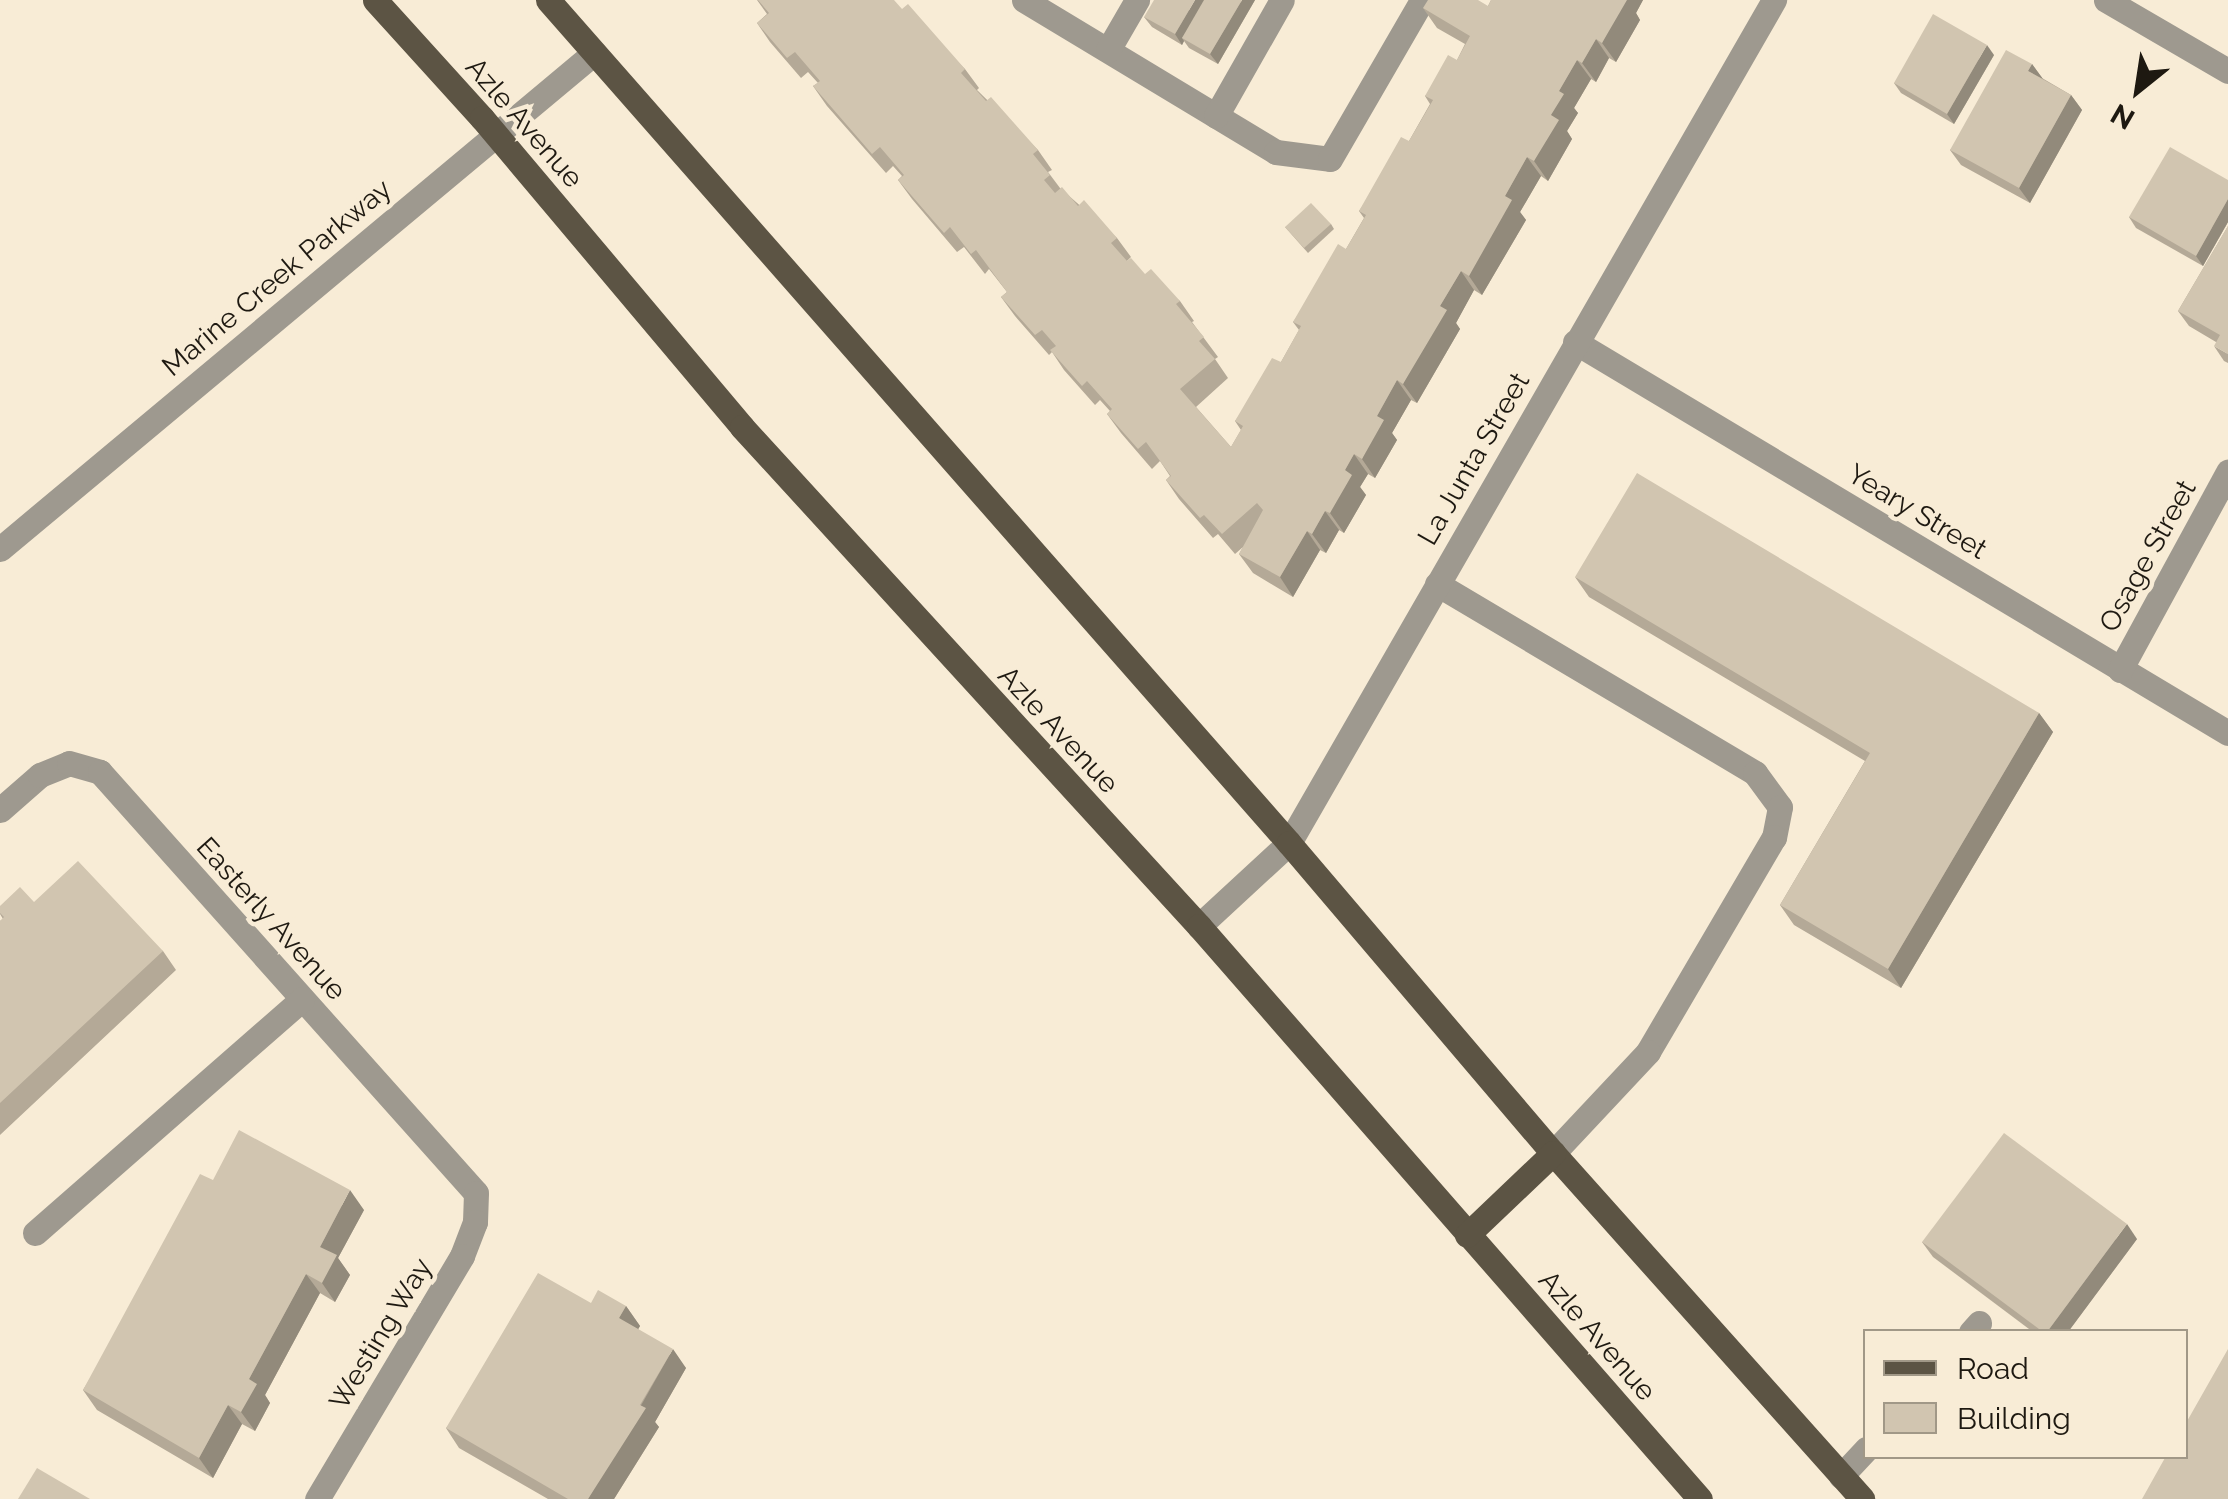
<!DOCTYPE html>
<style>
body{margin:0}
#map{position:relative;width:2228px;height:1499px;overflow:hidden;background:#f8ecd6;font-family:Raleway,sans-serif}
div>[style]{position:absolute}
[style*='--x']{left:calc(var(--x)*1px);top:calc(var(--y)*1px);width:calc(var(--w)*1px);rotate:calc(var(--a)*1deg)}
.minor>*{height:25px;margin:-12.5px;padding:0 12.5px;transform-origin:12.5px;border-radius:12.5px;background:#9e998f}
.major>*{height:25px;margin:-12.5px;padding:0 12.5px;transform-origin:12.5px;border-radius:12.5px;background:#5c5444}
.wall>*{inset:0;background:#b4a997}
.shaded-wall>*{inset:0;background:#928a7b}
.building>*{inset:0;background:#d1c5b0}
span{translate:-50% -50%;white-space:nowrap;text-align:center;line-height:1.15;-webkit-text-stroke:9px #f8ecd6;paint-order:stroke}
.street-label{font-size:28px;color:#1e1911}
.legend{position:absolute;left:1863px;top:1329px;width:325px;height:130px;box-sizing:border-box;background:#f8ecd6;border:2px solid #a19887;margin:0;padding:12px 18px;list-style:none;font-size:30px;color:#1e1911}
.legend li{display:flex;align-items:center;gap:20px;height:50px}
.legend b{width:50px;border:2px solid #a19887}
.north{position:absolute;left:2088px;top:40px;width:100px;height:100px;-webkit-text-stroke:8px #f8ecd6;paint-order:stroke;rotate:210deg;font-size:28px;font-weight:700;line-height:40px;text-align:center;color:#1e1911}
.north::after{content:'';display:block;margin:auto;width:35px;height:45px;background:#1e1911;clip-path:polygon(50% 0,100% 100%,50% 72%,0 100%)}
</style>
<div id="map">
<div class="minor">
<i style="--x:1024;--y:0;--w:294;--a:31.1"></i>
<i style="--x:1276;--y:152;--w:54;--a:7.4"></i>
<i style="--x:1330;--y:159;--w:184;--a:-59.9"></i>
<i style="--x:2106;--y:0;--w:141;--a:30.2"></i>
<i style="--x:1108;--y:50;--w:58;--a:-59.9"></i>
<i style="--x:1216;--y:116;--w:133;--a:-60.4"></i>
<i style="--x:1575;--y:342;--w:761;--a:30.91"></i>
<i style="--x:0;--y:549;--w:774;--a:-39.86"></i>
<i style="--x:1437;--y:584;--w:370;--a:30.7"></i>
<i style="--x:1755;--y:773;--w:42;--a:53.7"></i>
<i style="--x:1780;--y:807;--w:31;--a:101"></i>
<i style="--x:1774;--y:837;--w:249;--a:120.4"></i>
<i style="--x:1648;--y:1052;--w:139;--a:133.2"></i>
<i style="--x:2120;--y:670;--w:226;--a:-61.4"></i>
<i style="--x:0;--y:810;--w:53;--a:-41.2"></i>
<i style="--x:40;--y:775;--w:31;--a:-22"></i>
<i style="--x:69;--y:763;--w:32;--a:16"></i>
<i style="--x:100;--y:772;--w:564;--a:48.23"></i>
<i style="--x:476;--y:1193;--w:29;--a:92"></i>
<i style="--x:475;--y:1222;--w:36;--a:111"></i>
<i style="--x:462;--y:1256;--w:283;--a:120.8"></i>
<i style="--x:1199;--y:926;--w:122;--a:-42.7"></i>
<i style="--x:1289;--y:843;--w:973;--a:-60.09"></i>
<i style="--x:35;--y:1233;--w:355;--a:-41.2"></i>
<i style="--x:1971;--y:1332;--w:12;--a:-48"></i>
<i style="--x:1841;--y:1476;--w:37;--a:-47"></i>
</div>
<div class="major">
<i style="--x:375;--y:0;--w:159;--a:47.8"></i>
<i style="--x:482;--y:118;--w:404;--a:49.9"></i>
<i style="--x:742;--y:427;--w:677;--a:47.52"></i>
<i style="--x:1199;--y:926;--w:761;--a:48.84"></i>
<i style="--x:548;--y:0;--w:1122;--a:48.68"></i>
<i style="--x:1289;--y:843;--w:407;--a:49.6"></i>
<i style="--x:1553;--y:1153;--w:464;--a:48.2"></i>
<i style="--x:1467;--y:1235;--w:119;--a:-43.6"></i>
</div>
<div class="wall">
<i style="clip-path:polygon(757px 0,902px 9px,965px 69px,979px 88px,977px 90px,1038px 150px,1052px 170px,1048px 172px,1060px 188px,1117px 238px,1131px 257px,1127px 261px,1180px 301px,1194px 321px,1192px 322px,1218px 357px,1215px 359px,1228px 378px,1196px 407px,1231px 447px,1241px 430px,1235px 421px,1281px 362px,1299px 330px,1293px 322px,1346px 249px,1364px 218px,1359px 211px,1409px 141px,1430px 104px,1425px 96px,1457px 60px,1465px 44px,1437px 28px,1423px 8px,1488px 6px,1491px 0,1643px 0,1636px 13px,1640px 20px,1616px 62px,1609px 58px,1596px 82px,1591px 79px,1574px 108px,1578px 113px,1567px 131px,1572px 139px,1548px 181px,1541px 176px,1520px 212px,1526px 220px,1482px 295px,1474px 290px,1456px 323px,1460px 329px,1417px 403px,1411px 400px,1392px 433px,1397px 440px,1375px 478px,1368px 474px,1360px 487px,1366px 495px,1344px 533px,1339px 530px,1326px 553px,1320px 550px,1293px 597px,1253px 573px,1239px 554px,1243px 547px,1235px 554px,1218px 534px,1213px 538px,1179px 499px,1166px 480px,1170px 476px,1160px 461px,1152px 469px,1121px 433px,1107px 414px,1110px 411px,1100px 400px,1095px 405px,1064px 370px,1052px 352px,1049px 355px,1015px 316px,1001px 297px,1007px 292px,989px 269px,985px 274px,964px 247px,957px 252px,912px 199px,898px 180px,902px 176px,893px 166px,886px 173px,827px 106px,813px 86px,818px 83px,808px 72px,801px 78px,770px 42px,757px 23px,767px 14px)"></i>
<i style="clip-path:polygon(1255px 0,1218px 64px,1189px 48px,1184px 41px,1182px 45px,1152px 27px,1144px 17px)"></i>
<i style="clip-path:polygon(1994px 55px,1954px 124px,1901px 93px,1894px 83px)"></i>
<i style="clip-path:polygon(2032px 64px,2042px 78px,2071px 95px,2082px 110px,2030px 203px,1961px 165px,1950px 150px)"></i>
<i style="clip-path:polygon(2228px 180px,2228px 222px,2203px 266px,2136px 228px,2129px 217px)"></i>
<i style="clip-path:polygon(1331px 224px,1334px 229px,1308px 253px,1285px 227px)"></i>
<i style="clip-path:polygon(2228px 226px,2228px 354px,2216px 342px,2189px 326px,2178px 311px)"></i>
<i style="clip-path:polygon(2214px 346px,2228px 354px,2228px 363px,2224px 361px)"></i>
<i style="clip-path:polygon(1575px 577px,2039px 713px,2053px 732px,1901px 988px,1794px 925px,1780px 905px,1865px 761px,1589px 597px)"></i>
<i style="clip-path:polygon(34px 902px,163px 951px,176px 970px,0 1135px,0 921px,3px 919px,0 914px,0 906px)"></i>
<i style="clip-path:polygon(213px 1180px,364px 1210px,338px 1258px,350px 1275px,335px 1302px,320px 1293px,265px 1395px,270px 1403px,255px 1431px,242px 1424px,213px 1478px,97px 1410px,83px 1390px)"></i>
<i style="clip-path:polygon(2137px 1239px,2068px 1332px,2033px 1332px,1933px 1257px,1922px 1242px)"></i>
<i style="clip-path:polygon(591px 1303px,626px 1306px,640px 1326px,638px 1329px,686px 1368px,655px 1422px,659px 1427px,614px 1499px,548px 1499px,459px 1448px,446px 1428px)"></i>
</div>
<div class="shaded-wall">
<i style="clip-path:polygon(1195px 0,1208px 0,1182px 38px,1184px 41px,1182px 45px,1175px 34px)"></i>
<i style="clip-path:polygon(1242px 0,1255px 0,1218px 64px,1210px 54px)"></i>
<i style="clip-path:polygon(1623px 0,1643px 0,1636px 13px,1640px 20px,1616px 62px,1602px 43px)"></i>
<i style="clip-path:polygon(1596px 39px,1609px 58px,1596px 82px,1582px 63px)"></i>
<i style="clip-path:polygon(1987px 45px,1994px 55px,1954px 124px,1947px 114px)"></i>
<i style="clip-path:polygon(1577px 60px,1591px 79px,1574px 108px,1578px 113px,1567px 131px,1572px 139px,1548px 181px,1534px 161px,1559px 91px)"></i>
<i style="clip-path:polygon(2032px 64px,2043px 79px,2028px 71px)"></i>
<i style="clip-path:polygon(2071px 95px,2082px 110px,2030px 203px,2019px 188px)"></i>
<i style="clip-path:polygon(1527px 157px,1541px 176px,1520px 212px,1526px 220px,1482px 295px,1469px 276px,1505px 196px)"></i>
<i style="clip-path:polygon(2228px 199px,2228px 222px,2203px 266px,2196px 256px)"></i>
<i style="clip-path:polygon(1461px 271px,1474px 290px,1456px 323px,1460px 329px,1417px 403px,1403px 384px,1440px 306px)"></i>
<i style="clip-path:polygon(1397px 380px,1411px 400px,1392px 433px,1397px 440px,1375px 478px,1362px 459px,1377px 416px)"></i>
<i style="clip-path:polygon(1354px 454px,1368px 474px,1360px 487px,1366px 495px,1344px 533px,1330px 513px,1345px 470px)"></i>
<i style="clip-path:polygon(1325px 511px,1339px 530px,1326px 553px,1312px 534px)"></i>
<i style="clip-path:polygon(1307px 531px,1320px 550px,1293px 597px,1280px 577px)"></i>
<i style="clip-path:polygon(2039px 713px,2053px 732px,1901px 988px,1888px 969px)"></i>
<i style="clip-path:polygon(350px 1190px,364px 1210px,338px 1258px,350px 1275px,335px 1302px,322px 1283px,320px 1247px)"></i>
<i style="clip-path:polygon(2127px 1224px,2137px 1239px,2068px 1332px,2047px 1332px)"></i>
<i style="clip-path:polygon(306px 1274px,320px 1293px,265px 1395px,270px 1403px,255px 1431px,241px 1412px,249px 1379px)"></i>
<i style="clip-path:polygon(626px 1306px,640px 1326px,633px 1338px,619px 1318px)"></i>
<i style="clip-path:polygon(673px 1349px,686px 1368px,655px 1422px,659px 1427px,614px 1499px,588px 1499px)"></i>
<i style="clip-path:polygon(228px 1405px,242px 1424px,213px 1478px,199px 1458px)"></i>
</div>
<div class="building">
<i style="clip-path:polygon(758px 0,894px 0,902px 9px,908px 4px,965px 69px,961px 73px,986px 101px,991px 97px,1038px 150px,1033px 154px,1050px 175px,1044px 180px,1055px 193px,1062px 187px,1078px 206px,1084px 200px,1117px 238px,1111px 243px,1127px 261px,1131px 258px,1145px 274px,1151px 269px,1180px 301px,1176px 304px,1204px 337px,1199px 341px,1215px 359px,1180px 389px,1231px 447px,1243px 426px,1235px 421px,1272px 358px,1281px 362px,1301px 326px,1293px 322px,1338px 244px,1346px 249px,1366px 215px,1359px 211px,1401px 137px,1409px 141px,1433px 100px,1425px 96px,1448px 55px,1457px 60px,1470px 36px,1423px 8px,1428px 0,1478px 0,1488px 6px,1491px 0,1627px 0,1602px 43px,1596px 39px,1582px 63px,1577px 60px,1559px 91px,1564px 94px,1551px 115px,1559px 120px,1534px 161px,1527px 157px,1505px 196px,1512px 200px,1469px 276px,1461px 271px,1440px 306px,1447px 310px,1403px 384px,1397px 380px,1377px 416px,1384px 420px,1362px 459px,1354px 454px,1345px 470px,1352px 475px,1330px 513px,1325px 511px,1312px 534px,1307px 531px,1280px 577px,1239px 554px,1263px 510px,1257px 503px,1222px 534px,1204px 515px,1200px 518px,1166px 480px,1171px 476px,1146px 442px,1138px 449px,1107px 414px,1112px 409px,1087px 381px,1082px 386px,1050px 350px,1056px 346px,1042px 330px,1035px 335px,1001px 297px,1007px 292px,976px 250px,971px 254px,950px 227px,944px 233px,898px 180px,904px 175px,880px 147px,872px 154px,813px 86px,820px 81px,795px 52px,787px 58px,757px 23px,769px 13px)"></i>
<i style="clip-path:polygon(1154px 0,1195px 0,1175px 34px,1144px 17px)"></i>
<i style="clip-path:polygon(1204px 0,1242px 0,1210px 54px,1182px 38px)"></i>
<i style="clip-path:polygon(1933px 14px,1987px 45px,1947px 114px,1894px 83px)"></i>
<i style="clip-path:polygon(2006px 50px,2032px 64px,2028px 71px,2071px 95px,2019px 188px,1950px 150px)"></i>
<i style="clip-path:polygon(2170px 147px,2228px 180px,2228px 199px,2196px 256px,2129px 217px)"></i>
<i style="clip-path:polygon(1311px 203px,1331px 224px,1304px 248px,1285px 227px)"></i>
<i style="clip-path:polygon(2228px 226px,2228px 354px,2214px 346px,2220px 335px,2178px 311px)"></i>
<i style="clip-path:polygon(1637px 473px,2039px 713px,1888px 969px,1780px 905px,1870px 753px,1575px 577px)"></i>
<i style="clip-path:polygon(78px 861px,163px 951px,0 1103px,0 921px,4px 917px,0 913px,0 906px,20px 887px,34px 902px)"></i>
<i style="clip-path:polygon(239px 1130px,350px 1190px,320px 1247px,337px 1255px,322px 1283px,306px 1274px,249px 1379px,257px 1384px,241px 1412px,228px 1405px,199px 1458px,83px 1390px,200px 1174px,213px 1180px)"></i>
<i style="clip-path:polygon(2004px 1133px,2127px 1224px,2047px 1332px,2043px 1332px,1922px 1242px)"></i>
<i style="clip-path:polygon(538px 1273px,591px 1303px,598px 1290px,626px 1306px,619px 1318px,673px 1349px,640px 1405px,646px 1408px,588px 1499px,568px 1499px,446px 1428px)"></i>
<i style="clip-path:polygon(2228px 1349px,2228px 1499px,2142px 1499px,2166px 1456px,2186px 1456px,2186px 1423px)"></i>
<i style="clip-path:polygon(37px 1468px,90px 1499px,18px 1499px)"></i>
</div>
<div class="street-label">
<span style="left:524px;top:123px;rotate:49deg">Azle Avenue</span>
<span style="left:277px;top:278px;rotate:-40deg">Marine Creek Parkway</span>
<span style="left:1474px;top:459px;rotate:-60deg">La Junta Street</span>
<span style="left:1917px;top:512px;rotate:31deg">Yeary Street</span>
<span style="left:2148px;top:556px;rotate:-61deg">Osage Street</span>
<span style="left:1058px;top:730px;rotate:47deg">Azle Avenue</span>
<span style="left:271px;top:919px;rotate:48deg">Easterly Avenue</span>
<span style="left:381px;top:1334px;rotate:-59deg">Westing Way</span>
<span style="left:1597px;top:1336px;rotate:49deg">Azle Avenue</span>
</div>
<ul class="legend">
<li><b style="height:12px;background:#5c5444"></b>Road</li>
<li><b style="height:28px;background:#d1c5b0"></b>Building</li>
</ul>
<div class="north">N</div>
</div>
